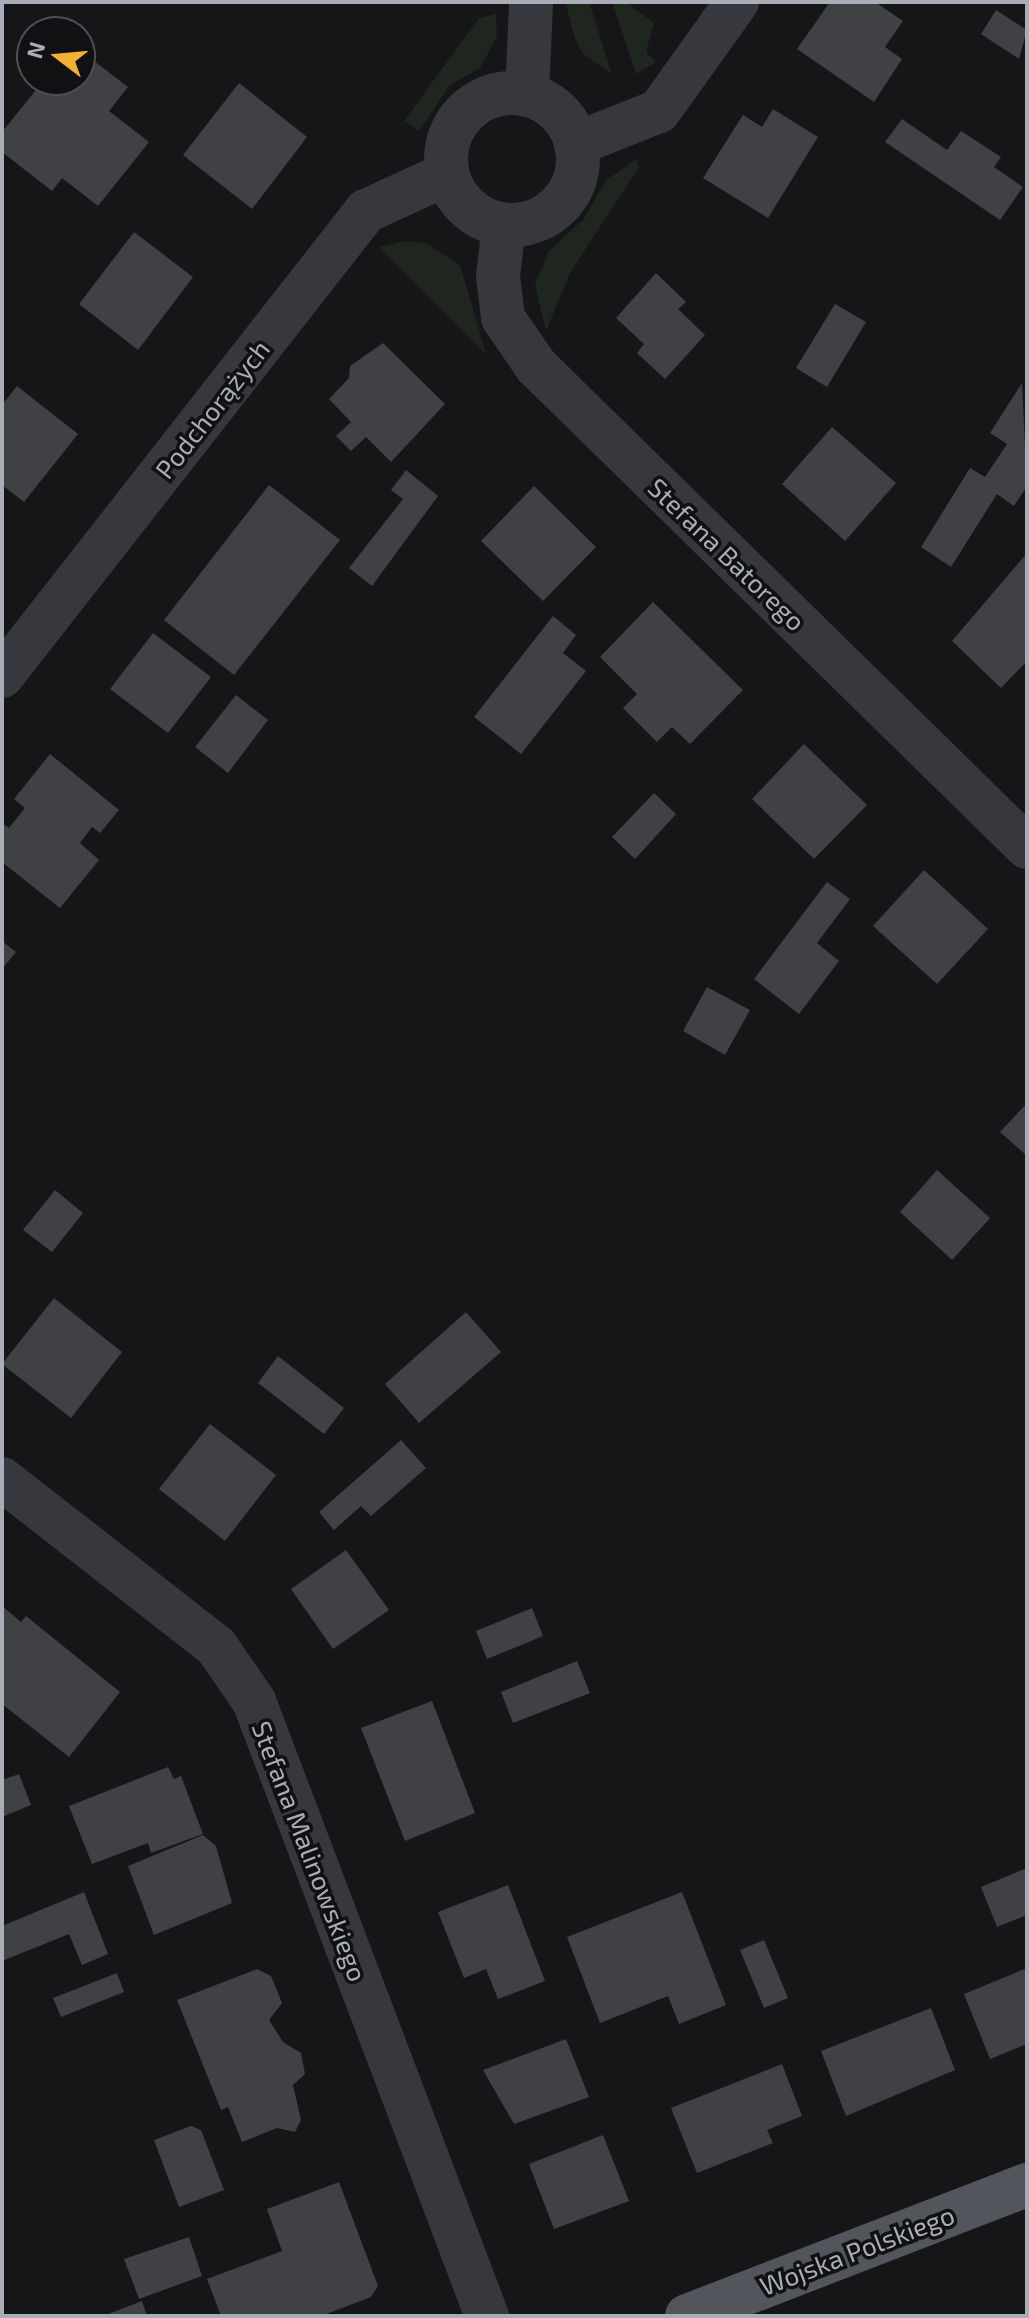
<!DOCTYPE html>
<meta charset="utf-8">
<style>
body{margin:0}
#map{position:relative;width:1029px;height:2318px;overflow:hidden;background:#161618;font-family:"Exo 2",sans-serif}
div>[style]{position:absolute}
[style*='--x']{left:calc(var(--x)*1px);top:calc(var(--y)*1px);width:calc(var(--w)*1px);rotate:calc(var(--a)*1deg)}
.green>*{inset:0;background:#1e261f}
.building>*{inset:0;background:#404145}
.minor>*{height:44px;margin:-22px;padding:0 22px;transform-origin:22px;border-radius:22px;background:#37383d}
.minor>.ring{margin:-22px;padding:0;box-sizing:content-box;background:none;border:44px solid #37383d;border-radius:50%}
.major>*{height:44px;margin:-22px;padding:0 22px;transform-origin:22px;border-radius:22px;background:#53555c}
span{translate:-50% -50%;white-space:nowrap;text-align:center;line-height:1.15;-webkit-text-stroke:7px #111113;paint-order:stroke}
.street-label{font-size:26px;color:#a8adb8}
.frame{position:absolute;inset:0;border:4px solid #a8adb8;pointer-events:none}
.north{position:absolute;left:16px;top:16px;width:80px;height:80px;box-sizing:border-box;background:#111113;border:2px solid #4d4f55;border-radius:50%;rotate:286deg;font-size:22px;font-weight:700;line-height:32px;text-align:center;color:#a8adb8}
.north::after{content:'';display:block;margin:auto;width:28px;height:36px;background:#f2b134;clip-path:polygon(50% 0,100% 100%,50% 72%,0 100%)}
</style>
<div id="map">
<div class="green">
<i style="clip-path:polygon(589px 2px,612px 74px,582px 53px,575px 39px,566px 4px)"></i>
<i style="clip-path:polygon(612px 2px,626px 2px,654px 23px,646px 52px,656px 62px,636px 74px)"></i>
<i style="clip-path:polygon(496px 14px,497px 36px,480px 68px,450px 85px,419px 131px,404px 121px,479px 18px)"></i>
<i style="clip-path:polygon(637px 159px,639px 167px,570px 273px,546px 331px,535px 285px,549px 251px,584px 219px,606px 180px)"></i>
<i style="clip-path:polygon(406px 241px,426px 243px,460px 265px,486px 354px,379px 247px)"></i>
</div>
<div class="building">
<i style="clip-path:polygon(830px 2px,875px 2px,903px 21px,885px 47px,902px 59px,874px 102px,797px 49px)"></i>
<i style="clip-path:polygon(996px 10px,1027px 30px,1019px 59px,981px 34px)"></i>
<i style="clip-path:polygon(94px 61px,128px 87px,109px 111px,149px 142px,98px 206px,62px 178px,52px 191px,2px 152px,2px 132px,44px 80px,76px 85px)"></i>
<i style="clip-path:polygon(239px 83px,307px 137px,252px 209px,183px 155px)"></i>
<i style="clip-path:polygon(773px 109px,818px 137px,768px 218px,703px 178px,743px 115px,762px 127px)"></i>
<i style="clip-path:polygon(902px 119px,947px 150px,961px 131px,1001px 157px,994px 167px,1023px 187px,1000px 220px,885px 142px)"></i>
<i style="clip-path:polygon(134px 232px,193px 277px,138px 350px,79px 304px)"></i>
<i style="clip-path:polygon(656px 273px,686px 302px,678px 309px,705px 335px,665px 379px,637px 353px,644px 344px,616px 318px)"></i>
<i style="clip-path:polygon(835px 304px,866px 322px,827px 387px,796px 368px)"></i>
<i style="clip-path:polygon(383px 343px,445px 404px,391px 462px,366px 437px,351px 451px,336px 436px,351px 422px,329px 399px,349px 378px,350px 366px)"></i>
<i style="clip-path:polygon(1022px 383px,1027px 486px,1014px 506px,997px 494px,951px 567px,921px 547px,970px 468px,985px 477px,1007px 444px,990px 433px)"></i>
<i style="clip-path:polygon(17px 386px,78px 434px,24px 502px,2px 485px,2px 405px)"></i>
<i style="clip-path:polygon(832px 427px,896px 483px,845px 541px,782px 484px)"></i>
<i style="clip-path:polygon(406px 470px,438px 496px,372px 586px,349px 568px,403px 499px,391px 490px)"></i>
<i style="clip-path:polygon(269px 485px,340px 540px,234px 675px,164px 620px)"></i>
<i style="clip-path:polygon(534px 486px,596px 547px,543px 601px,481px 541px)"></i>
<i style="clip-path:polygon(1027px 553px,1027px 661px,1001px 688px,952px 641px)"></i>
<i style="clip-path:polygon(653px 602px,743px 690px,690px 744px,672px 727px,657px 742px,623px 708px,637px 694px,600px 657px)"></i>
<i style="clip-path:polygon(553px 616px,576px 635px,563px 653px,586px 671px,521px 754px,474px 717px)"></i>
<i style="clip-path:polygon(153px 633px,211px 677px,168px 733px,110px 689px)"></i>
<i style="clip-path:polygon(236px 695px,268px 720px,228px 773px,195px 747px)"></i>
<i style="clip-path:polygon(804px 744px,867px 805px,814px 859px,752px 799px)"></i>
<i style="clip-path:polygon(50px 754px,119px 810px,100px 833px,92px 827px,80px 843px,99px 860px,60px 908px,2px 862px,2px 823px,9px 828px,25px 808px,14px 799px)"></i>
<i style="clip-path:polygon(654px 793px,676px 814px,635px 859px,612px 837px)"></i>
<i style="clip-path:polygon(924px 870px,988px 929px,937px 984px,873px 926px)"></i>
<i style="clip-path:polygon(827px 882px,850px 899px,817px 943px,839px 961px,799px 1014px,754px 979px)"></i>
<i style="clip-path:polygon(2px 941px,16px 952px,2px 969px)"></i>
<i style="clip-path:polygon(707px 987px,750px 1010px,725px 1055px,683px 1031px)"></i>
<i style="clip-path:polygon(1027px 1103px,1027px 1156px,1000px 1132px)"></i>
<i style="clip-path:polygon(937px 1170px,990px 1218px,952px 1260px,900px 1212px)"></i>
<i style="clip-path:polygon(55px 1190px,83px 1213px,52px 1252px,23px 1230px)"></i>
<i style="clip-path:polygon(54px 1298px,122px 1352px,71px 1418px,2px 1364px)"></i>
<i style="clip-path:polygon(466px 1312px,501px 1352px,419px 1423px,385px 1384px)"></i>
<i style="clip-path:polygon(278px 1356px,344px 1408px,324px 1434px,258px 1383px)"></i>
<i style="clip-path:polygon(210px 1424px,276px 1475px,225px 1541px,159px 1489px)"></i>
<i style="clip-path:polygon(401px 1440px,426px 1468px,371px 1516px,361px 1506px,334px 1530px,319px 1512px)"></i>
<i style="clip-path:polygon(346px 1550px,389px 1610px,333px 1649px,291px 1589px)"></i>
<i style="clip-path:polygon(2px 1606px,21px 1622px,26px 1616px,120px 1692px,69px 1757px,2px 1704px)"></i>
<i style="clip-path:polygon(532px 1608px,543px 1636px,487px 1659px,476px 1631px)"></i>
<i style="clip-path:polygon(577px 1661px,590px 1693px,513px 1723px,501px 1692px)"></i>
<i style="clip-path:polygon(432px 1701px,475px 1813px,405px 1841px,361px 1728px)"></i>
<i style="clip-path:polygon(168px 1767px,174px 1779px,181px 1776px,203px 1834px,151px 1853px,148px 1843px,92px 1864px,69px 1806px)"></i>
<i style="clip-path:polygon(19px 1774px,31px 1805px,2px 1817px,2px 1780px)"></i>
<i style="clip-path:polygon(203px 1835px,216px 1846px,232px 1903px,154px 1935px,128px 1866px)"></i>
<i style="clip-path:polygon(1027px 1868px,1027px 1915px,997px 1927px,981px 1887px)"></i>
<i style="clip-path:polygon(508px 1885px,545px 1981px,498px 1999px,486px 1969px,464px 1978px,438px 1912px)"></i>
<i style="clip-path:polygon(84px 1892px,108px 1954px,82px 1965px,69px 1934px,2px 1961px,2px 1926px)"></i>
<i style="clip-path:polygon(682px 1892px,726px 2005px,679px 2024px,668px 1996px,600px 2023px,567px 1937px)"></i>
<i style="clip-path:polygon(764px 1940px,788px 1998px,764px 2008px,740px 1950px)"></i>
<i style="clip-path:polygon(1027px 1968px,1027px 2044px,990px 2059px,964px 1994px)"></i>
<i style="clip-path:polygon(257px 1969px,271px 1976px,282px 2003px,269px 2020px,283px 2042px,301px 2053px,305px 2074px,293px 2085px,301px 2120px,295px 2132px,277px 2128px,242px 2142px,228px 2107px,221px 2110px,177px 2000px)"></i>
<i style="clip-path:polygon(117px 1973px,124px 1992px,61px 2017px,53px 1998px)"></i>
<i style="clip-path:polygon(931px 2008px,955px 2070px,846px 2116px,821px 2051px)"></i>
<i style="clip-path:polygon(566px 2039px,589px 2097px,514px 2124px,483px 2070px)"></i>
<i style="clip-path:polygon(782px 2064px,802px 2116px,767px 2130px,773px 2143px,697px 2173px,671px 2108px)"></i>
<i style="clip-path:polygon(191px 2126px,201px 2130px,224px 2190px,179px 2207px,154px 2140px)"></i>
<i style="clip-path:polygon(603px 2135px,629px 2201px,554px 2229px,529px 2164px)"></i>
<i style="clip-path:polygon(339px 2182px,378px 2286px,371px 2297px,321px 2316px,221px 2316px,207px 2279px,282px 2251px,267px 2209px)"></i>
<i style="clip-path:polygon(189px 2237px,202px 2276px,139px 2299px,124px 2259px)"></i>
<i style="clip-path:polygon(142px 2301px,147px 2316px,103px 2316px)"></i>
</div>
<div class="minor">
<i class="ring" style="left:446px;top:93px;width:88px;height:88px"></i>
<i style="--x:527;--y:95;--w:93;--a:-87.5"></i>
<i style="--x:576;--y:144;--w:89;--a:-21.7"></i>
<i style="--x:659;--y:111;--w:134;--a:-54.4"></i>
<i style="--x:504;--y:225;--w:51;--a:96.7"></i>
<i style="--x:498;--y:276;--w:42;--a:83.2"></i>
<i style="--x:503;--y:318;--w:58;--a:55.5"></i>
<i style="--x:536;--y:366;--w:687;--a:44.41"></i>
<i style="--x:2;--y:676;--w:591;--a:-51.95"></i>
<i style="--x:366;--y:211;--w:89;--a:-24.6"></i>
<i style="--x:2;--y:1479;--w:271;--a:38"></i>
<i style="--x:216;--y:1646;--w:67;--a:55.4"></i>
<i style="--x:254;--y:1701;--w:658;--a:69.25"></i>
</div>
<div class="major">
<i style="--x:687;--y:2316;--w:364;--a:-21.1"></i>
</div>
<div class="street-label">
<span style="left:212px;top:409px;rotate:-52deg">Podchorążych</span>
<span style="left:727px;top:554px;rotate:44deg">Stefana Batorego</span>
<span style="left:310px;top:1851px;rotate:69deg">Stefana Malinowskiego</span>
<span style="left:857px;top:2250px;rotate:-21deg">Wojska Polskiego</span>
</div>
<div class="frame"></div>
<div class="north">N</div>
</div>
